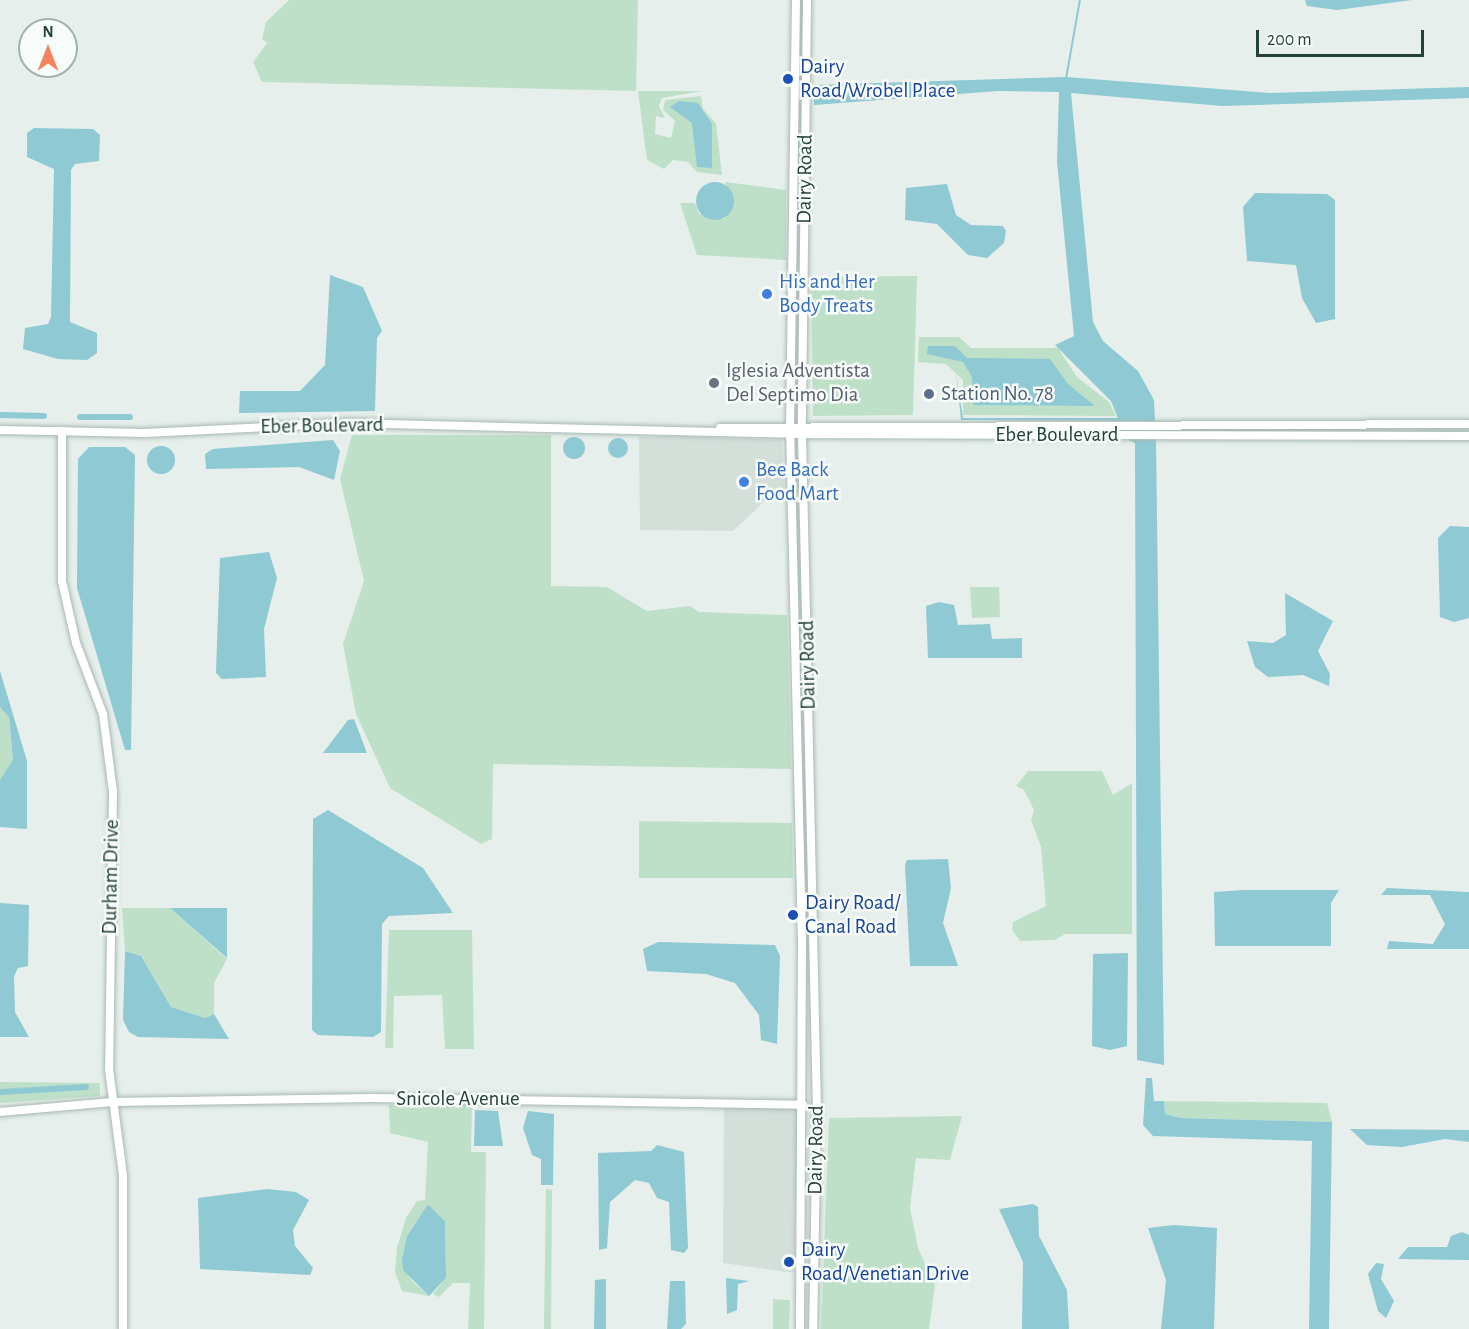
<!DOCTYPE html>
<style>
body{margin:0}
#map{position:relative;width:1469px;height:1329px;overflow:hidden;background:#e6efeb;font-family:"Alegreya Sans",sans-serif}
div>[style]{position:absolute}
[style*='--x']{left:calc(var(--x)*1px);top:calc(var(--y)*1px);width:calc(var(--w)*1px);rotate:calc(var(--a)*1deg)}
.built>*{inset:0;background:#d4dfda}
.green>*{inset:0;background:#bfe0c8}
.water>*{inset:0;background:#8ec9d4}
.round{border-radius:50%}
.stream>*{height:1.5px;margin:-0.75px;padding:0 0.75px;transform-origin:0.75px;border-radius:0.75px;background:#8ec9d4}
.canal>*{height:6px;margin:-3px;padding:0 3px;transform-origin:3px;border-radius:3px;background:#8ec9d4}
.roads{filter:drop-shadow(0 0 2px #a8b8b2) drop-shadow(0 0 2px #a8b8b2)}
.minor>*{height:8px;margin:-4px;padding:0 4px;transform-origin:4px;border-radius:4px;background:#fff}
.dots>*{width:16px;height:16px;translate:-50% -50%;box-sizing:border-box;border:3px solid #f7fbf9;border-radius:50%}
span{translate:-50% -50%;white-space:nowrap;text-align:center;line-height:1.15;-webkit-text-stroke:5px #f7fbf9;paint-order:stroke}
.transit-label{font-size:21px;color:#164399}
.left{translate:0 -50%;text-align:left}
.street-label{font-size:21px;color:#24423a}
.shop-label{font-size:21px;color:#366cbe}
.worship-label{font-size:21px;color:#5b616d}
.service-label{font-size:21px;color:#4e5e75}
.north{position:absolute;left:18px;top:18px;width:60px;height:60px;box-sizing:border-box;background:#f7fbf9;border:2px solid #a3b1ad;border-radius:50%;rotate:0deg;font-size:16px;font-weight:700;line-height:24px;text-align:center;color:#24423a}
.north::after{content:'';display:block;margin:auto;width:21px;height:27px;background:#f4845f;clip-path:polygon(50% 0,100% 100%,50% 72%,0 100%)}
.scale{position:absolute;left:1256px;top:30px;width:168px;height:27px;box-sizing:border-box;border:3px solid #24423a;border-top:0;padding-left:8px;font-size:18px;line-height:21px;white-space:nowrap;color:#24423a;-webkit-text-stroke:4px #f7fbf9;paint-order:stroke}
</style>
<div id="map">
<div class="built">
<i style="clip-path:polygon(668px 436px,782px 440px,784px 491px,770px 496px,733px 531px,640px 530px,639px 437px)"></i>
<i style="clip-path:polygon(724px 1107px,798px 1108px,794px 1273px,723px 1263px)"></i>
</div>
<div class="green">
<i style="clip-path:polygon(289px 0,638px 0,636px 91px,262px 82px,253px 62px,267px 43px,262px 39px,266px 22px)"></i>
<i style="clip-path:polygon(638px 91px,702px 91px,662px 98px,659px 106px,665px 118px,656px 116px,655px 134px,671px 138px,675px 121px,663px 110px,665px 100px,701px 96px,703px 109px,716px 123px,722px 175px,697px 172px,688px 162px,673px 160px,664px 169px,647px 160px)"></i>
<i style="clip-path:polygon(725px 182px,786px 190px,786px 260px,697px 255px,680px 203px,695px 203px,699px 214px,724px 219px,732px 207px)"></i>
<i style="clip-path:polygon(917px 276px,913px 415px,813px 416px,811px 277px)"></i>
<i style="clip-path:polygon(919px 337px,959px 337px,971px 348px,1058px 348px,1077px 377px,1109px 402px,1116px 416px,963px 415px,963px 380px,946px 364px,918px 362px)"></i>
<i style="clip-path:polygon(352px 435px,551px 435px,551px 586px,607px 587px,647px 611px,690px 606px,699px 612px,787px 615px,791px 769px,493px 764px,492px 839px,481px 844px,390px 788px,356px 714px,343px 644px,364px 581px,340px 479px)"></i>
<i style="clip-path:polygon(970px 587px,999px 587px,1000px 617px,972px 618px)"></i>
<i style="clip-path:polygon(0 707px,9px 716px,13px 761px,0 780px)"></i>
<i style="clip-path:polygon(1028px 771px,1102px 771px,1113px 795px,1132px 783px,1132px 934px,1065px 934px,1055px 940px,1020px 941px,1012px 930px,1013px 922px,1046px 906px,1041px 847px,1031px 820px,1034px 810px,1024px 790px,1016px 786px)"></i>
<i style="clip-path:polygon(639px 821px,792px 823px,793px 878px,639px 878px)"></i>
<i style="clip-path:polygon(122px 908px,170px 908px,227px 959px,214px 983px,214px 1014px,205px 1018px,171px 1007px,141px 956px,125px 951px)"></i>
<i style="clip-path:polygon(389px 930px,472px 930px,474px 1049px,445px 1049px,442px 995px,394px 996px,393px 1048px,385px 1048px)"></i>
<i style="clip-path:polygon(0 1082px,100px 1083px,100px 1096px,0 1103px)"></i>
<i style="clip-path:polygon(1164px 1101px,1327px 1103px,1332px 1122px,1181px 1118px,1165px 1114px)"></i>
<i style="clip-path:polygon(389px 1105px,472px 1105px,471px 1152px,486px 1152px,484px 1329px,468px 1329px,470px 1283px,453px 1283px,439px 1297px,433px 1294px,446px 1278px,445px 1221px,428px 1204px,407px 1236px,402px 1260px,412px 1281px,429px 1296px,402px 1291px,395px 1272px,397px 1248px,406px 1218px,417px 1201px,425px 1200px,428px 1142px,390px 1133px)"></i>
<i style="clip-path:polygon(962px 1116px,950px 1160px,916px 1158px,910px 1208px,918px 1248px,935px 1285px,929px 1329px,821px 1329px,829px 1118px)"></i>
<i style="clip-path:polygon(546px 1189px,552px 1190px,551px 1329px,544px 1329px)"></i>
<i style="clip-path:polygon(773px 1299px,790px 1300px,789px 1329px,773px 1329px)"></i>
</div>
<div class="water">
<i style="clip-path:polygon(1305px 0,1412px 0,1337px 10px,1307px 6px)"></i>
<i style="clip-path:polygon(1066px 77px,1270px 93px,1469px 87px,1469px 98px,1222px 106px,1071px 93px,1093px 322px,1103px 341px,1138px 371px,1154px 400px,1155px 421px,961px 420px,956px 373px,963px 418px,1118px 418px,1111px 401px,1055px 345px,1074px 336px,1057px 161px,1059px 92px,998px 91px,814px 105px,814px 85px)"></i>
<i style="clip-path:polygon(679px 101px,698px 103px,712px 124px,712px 168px,697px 167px,692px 123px,670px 107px)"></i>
<i style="clip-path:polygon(34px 128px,93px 129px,100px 135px,99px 161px,75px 164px,71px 170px,70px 322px,97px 333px,97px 353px,87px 360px,58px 359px,23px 349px,25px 328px,48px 324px,51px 317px,54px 169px,27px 157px,27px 133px)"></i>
<i class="round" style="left:696px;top:182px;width:38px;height:38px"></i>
<i style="clip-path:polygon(947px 184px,956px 215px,971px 225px,1003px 226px,1006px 231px,1004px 243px,987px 258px,968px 255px,937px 224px,905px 220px,906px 188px)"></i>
<i style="clip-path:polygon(1255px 193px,1327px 194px,1335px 200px,1335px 319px,1316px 323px,1302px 298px,1296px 265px,1247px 261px,1243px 207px)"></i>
<i style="clip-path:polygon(330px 275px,363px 287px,382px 331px,377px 338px,375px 411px,239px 413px,240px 391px,300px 391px,325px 365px)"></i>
<i style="clip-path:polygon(928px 346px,955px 346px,967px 358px,1050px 359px,1068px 384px,1095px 406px,973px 405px,972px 377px,963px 362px,927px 354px)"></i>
<i class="round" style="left:563px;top:437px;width:22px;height:22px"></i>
<i class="round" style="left:608px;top:438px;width:20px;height:20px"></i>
<i style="clip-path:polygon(1127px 439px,1156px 439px,1164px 1065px,1137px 1060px,1135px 443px)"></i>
<i style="clip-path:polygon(333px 440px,340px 451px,334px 480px,299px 467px,206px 469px,205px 454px,213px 449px)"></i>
<i class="round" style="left:147px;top:446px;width:28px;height:28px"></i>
<i style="clip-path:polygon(89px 447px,125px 447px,135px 455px,131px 750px,125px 750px,77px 588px,78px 459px)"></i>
<i style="clip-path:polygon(1450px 526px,1469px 527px,1469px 618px,1454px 622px,1440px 617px,1438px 538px)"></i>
<i style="clip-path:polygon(269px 552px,277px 578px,264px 629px,266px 677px,222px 679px,216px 673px,220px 558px)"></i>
<i style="clip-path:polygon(1285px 593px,1333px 621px,1318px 651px,1330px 674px,1329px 686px,1303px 675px,1268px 677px,1255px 667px,1247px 641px,1273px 643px,1286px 635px)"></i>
<i style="clip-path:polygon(939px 602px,954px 605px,958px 625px,990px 624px,992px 639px,1022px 638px,1022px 658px,928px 658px,926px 606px)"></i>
<i style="clip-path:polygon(0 671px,27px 761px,27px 829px,0 827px,0 780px,13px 760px,9px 717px,0 707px)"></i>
<i style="clip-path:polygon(354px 719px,367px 753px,323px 753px,348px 720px)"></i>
<i style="clip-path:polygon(328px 810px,423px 868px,453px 913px,389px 916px,382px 924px,381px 1032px,373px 1037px,318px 1035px,312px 1030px,313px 819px)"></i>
<i style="clip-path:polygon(948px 859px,951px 888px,943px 923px,958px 966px,910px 966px,905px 865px,907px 860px)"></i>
<i style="clip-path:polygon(1387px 888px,1469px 892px,1469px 949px,1387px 949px,1389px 941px,1433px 944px,1445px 924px,1430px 895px,1381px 895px)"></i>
<i style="clip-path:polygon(1244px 890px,1339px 890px,1331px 903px,1331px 946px,1215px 946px,1214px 892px)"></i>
<i style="clip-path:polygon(0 903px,29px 905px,28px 966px,18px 968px,14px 976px,15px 1012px,29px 1037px,0 1037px)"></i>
<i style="clip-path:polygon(170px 908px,227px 908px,227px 959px,227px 958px)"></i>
<i style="clip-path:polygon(658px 942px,775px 945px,780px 956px,777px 1044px,761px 1040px,759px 1015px,735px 983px,706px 974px,647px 971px,643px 949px)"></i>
<i style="clip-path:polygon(125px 951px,141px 956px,171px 1007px,205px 1018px,214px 1014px,229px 1039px,138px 1037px,129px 1032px,123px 1020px)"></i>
<i style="clip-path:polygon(1128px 953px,1127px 1046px,1110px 1050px,1092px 1046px,1093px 954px)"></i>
<i style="clip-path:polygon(1146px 1078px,1152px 1078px,1154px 1101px,1164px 1101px,1165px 1114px,1181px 1118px,1332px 1122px,1329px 1329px,1309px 1329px,1312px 1141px,1153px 1136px,1143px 1125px)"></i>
<i style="clip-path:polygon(475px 1110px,498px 1111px,503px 1146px,474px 1146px)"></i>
<i style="clip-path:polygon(528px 1111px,554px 1114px,553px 1185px,541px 1185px,541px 1159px,532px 1155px,523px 1128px)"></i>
<i style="clip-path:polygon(1350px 1129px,1469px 1130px,1469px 1142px,1445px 1139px,1402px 1147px,1367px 1145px)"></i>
<i style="clip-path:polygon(657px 1145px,684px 1152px,688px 1248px,684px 1253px,671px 1250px,669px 1202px,657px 1198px,649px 1183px,635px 1180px,610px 1202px,607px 1248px,599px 1250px,598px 1153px,651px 1151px)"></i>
<i style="clip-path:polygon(267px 1189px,296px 1192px,309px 1200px,293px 1230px,295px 1246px,313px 1268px,310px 1275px,200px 1269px,198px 1198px)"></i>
<i style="clip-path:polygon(428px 1204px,445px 1221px,446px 1278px,429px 1296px,403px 1270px,402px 1260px,407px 1236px)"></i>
<i style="clip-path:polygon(1033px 1204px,1038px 1207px,1039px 1236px,1067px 1290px,1069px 1329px,1022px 1329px,1023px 1262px,999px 1209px)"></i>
<i style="clip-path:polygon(1174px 1225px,1217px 1228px,1214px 1329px,1161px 1329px,1166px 1280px,1148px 1228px)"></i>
<i style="clip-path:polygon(1462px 1232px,1469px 1235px,1469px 1260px,1398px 1259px,1408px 1247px,1447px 1247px,1451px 1236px)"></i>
<i style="clip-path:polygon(1376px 1263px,1384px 1264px,1381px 1279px,1394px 1301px,1386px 1318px,1378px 1311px,1368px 1274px)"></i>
<i style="clip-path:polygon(726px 1278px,749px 1281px,738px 1284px,737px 1310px,727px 1314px)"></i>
<i style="clip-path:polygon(606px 1279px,606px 1329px,594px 1329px,595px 1280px)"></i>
<i style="clip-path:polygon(670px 1281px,685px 1281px,686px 1324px,681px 1329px,667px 1329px)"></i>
</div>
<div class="stream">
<i style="--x:1066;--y:79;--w:80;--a:-80"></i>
</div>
<div class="canal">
<i style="--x:0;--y:415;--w:44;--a:1.3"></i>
<i style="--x:80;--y:417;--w:50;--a:0"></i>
<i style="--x:0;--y:1092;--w:86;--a:-3.3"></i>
</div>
<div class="roads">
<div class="minor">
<i style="--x:796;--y:0;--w:425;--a:90.8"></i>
<i style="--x:790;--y:425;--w:517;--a:88.67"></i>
<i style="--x:802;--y:942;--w:387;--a:90.3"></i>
<i style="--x:807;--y:0;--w:434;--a:90.7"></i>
<i style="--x:802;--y:434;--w:674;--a:88.73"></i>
<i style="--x:817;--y:1108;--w:221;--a:91"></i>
<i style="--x:720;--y:428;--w:749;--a:-0.31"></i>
<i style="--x:0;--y:430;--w:145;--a:1.2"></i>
<i style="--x:145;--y:433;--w:201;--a:-2.8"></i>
<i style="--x:346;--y:423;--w:445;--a:1.4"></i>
<i style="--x:791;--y:434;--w:678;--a:0.17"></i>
<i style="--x:62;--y:431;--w:150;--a:90"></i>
<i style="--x:62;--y:581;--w:64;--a:77.3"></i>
<i style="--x:76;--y:643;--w:76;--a:69.2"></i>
<i style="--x:103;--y:714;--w:79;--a:82.7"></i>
<i style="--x:113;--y:792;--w:277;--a:90.8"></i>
<i style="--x:109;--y:1069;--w:107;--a:82.5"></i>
<i style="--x:123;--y:1175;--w:154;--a:90"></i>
<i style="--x:0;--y:1112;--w:113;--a:-5.1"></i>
<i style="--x:113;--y:1102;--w:259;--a:-0.9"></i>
<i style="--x:372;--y:1098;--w:431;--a:0.9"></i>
</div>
</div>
<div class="dots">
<i style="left:788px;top:79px;background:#1a4fb4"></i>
<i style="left:767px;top:294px;background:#3f7fe0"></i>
<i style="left:714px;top:383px;background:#6b7280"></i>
<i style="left:929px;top:394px;background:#5c6f8a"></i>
<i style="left:744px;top:482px;background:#3f7fe0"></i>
<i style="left:793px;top:915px;background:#1a4fb4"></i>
<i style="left:789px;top:1262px;background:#1a4fb4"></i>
</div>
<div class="transit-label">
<span class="left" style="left:800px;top:79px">Dairy<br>Road/Wrobel Place</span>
<span class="left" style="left:805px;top:915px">Dairy Road/<br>Canal Road</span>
<span class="left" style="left:801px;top:1262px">Dairy<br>Road/Venetian Drive</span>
</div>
<div class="street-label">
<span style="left:805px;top:179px;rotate:-89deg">Dairy Road</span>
<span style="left:322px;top:426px;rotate:-1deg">Eber Boulevard</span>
<span style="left:1057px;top:435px">Eber Boulevard</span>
<span style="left:808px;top:665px;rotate:-91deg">Dairy Road</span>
<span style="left:111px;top:877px;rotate:-89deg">Durham Drive</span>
<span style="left:458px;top:1099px">Snicole Avenue</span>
<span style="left:816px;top:1150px;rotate:-89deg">Dairy Road</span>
</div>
<div class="shop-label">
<span class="left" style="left:779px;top:294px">His and Her<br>Body Treats</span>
<span class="left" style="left:756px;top:482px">Bee Back<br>Food Mart</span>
</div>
<div class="worship-label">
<span class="left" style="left:726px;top:383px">Iglesia Adventista<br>Del Septimo Dia</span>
</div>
<div class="service-label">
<span class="left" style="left:941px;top:394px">Station No. 78</span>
</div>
<div class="north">N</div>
<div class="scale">200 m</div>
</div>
